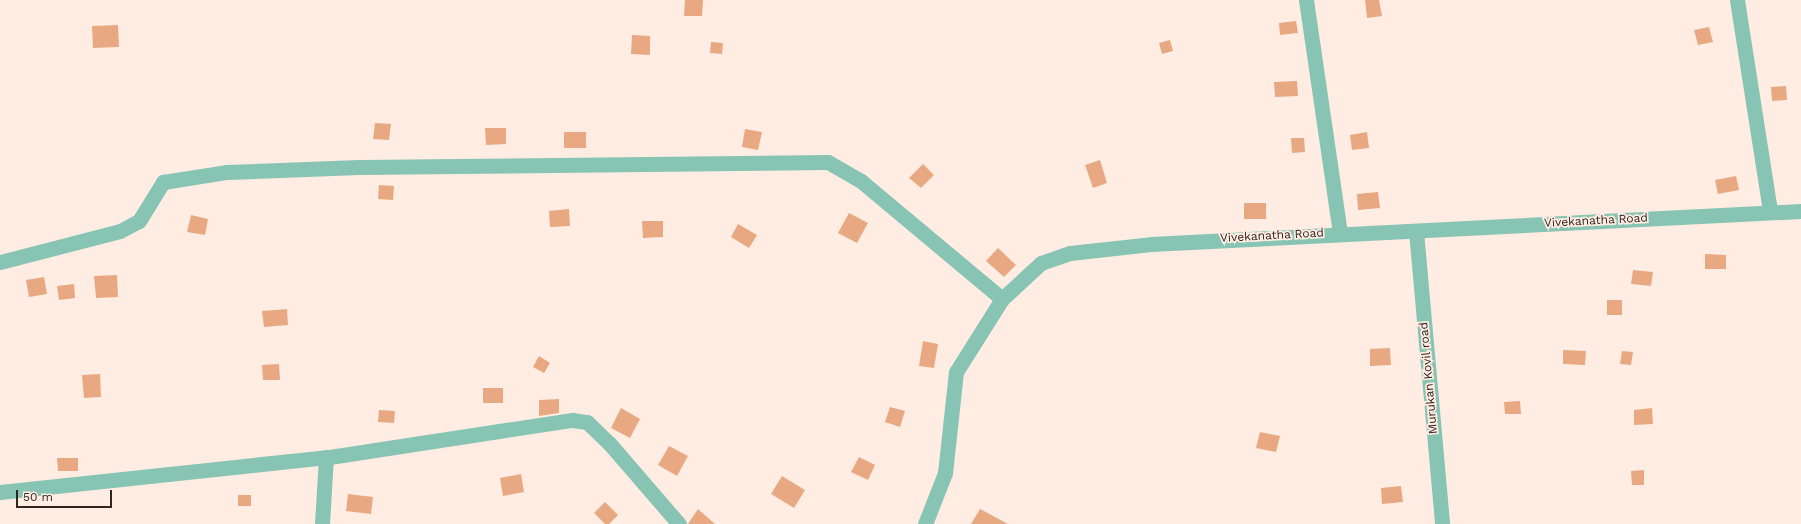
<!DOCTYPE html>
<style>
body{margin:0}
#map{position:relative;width:1801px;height:524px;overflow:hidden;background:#ffede3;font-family:"Work Sans",sans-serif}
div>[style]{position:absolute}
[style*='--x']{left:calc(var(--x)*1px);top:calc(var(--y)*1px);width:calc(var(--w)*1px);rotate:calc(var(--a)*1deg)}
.building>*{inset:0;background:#e8a982}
.minor>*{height:15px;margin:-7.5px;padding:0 7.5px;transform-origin:7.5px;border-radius:7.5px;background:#88c4b3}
span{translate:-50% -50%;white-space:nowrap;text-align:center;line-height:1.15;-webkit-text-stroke:3.5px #ffede3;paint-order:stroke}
.street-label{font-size:12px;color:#2f241e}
.scale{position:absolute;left:16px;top:490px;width:96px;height:18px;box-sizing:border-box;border:2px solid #2f241e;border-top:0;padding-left:5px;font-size:12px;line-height:14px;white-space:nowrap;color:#2f241e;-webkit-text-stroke:3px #ffede3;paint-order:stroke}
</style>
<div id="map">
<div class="building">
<i style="clip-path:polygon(685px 0,703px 0,702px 16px,684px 16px)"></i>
<i style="clip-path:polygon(1365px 0,1379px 0,1382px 16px,1367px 18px)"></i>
<i style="clip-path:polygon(1296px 21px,1298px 33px,1280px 35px,1279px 23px)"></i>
<i style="clip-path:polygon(118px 25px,119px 47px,93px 48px,92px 26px)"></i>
<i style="clip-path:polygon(1709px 27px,1713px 42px,1698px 45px,1694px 30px)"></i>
<i style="clip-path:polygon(632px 35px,650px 36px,650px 55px,631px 54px)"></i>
<i style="clip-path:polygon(1170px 40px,1173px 51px,1162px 54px,1159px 43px)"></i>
<i style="clip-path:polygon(711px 42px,723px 43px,722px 54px,710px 53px)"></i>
<i style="clip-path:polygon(1297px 81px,1298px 96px,1275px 97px,1274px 82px)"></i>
<i style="clip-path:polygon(1786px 86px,1787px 100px,1772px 101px,1771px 87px)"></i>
<i style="clip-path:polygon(375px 123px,391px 124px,389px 140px,373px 139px)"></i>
<i style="clip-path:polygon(485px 128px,506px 128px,506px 144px,486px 145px)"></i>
<i style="clip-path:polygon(745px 129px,762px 132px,758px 150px,742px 147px)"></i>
<i style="clip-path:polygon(564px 132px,586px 132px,586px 148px,564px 148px)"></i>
<i style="clip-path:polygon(1367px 132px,1369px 148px,1352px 150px,1350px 135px)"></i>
<i style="clip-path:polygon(1291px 138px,1304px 138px,1305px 152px,1292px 153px)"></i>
<i style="clip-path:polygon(1100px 160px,1107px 183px,1093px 188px,1085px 165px)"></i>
<i style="clip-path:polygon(923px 164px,934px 175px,921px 188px,909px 178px)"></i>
<i style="clip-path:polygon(1736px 176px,1739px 190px,1718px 194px,1715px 180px)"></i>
<i style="clip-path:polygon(379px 185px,394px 186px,393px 200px,378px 199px)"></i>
<i style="clip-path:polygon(1378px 192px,1380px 208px,1358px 210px,1357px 194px)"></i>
<i style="clip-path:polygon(1244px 203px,1266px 203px,1266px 219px,1244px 219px)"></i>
<i style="clip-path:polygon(569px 209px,570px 226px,550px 227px,549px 211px)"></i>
<i style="clip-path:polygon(849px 213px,868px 223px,857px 243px,838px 233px)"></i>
<i style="clip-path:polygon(191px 215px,208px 219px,205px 235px,187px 232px)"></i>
<i style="clip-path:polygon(642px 221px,663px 221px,663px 237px,643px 238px)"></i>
<i style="clip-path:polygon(738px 224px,757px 235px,749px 248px,731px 237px)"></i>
<i style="clip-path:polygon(998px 248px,1016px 265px,1004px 277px,986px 261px)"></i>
<i style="clip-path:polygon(1705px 254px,1726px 255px,1726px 269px,1705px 269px)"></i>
<i style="clip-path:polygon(1633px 270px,1653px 272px,1651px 286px,1631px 284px)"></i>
<i style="clip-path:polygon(117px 275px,118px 297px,96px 298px,94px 276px)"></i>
<i style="clip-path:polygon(44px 277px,47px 294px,29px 297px,26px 280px)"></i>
<i style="clip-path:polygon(74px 284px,75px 298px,59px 300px,57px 286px)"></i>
<i style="clip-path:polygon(1607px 300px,1622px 300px,1622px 315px,1607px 315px)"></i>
<i style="clip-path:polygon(287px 309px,288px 325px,264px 327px,262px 311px)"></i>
<i style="clip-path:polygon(923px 341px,938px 344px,934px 368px,919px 366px)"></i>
<i style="clip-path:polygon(1390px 348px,1391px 365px,1370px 366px,1370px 349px)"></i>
<i style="clip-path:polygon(1563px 350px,1586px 351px,1585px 365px,1563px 364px)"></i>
<i style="clip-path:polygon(1622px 351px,1633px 352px,1631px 365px,1620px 364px)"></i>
<i style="clip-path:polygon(539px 356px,550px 363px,544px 373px,533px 367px)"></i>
<i style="clip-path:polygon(279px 364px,280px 380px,263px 380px,262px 365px)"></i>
<i style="clip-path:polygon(100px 374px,101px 397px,84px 398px,82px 375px)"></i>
<i style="clip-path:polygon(483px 388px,503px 388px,503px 403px,483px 403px)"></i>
<i style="clip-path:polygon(559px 399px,559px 413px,539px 416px,539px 400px)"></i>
<i style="clip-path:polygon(1520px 401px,1521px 414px,1505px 414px,1504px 402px)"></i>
<i style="clip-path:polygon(890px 407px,905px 411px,900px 427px,885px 422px)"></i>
<i style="clip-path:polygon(621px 408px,640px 419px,630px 438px,611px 428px)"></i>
<i style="clip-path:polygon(1652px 408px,1653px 424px,1634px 425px,1634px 410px)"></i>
<i style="clip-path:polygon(379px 410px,395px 411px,394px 423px,378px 422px)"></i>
<i style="clip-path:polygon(1260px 432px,1280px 436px,1276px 452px,1256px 448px)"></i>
<i style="clip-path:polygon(669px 446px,688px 456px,677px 476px,658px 465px)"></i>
<i style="clip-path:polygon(859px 457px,875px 465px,868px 480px,851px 472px)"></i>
<i style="clip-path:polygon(57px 458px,78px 458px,78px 471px,58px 471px)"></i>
<i style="clip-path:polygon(1644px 470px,1644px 485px,1632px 485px,1631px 471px)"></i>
<i style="clip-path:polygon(521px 474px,524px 492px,503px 496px,500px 478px)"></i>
<i style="clip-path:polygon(782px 476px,805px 490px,794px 508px,771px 494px)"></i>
<i style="clip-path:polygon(1401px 486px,1403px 502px,1382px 504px,1381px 488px)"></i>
<i style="clip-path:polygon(348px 494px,373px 497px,371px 514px,346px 511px)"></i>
<i style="clip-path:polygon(238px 495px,251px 495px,251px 506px,238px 506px)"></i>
<i style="clip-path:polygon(605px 502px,618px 515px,609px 524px,605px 524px,594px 513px)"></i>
<i style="clip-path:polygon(698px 509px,715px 524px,688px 524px)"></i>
<i style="clip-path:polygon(980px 509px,1008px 524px,971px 524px)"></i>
</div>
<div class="minor">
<i style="--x:1306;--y:0;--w:234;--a:81.7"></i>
<i style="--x:1737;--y:0;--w:214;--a:81.1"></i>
<i style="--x:1416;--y:231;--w:294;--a:84.9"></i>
<i style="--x:0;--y:262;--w:124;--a:-14.5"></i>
<i style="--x:120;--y:231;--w:21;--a:-28"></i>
<i style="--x:139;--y:221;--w:46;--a:-58.4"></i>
<i style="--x:163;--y:182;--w:65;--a:-8.9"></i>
<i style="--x:227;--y:172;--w:132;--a:-2.2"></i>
<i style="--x:359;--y:167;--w:469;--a:-0.6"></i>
<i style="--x:828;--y:162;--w:38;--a:30"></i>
<i style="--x:861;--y:181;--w:184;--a:39.9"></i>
<i style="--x:0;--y:492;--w:338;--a:-6.1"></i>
<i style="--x:336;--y:456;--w:239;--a:-8.7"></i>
<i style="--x:572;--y:420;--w:15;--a:8"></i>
<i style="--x:587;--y:422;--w:30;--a:44"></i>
<i style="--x:609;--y:443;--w:107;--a:49.2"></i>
<i style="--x:322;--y:524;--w:67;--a:-86.6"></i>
<i style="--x:925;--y:524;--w:55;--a:-68.6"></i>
<i style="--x:945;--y:473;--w:102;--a:-83.8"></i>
<i style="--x:956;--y:372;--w:86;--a:-57.8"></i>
<i style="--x:1002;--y:299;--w:53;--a:-42.7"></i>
<i style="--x:1041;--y:263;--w:31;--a:-19"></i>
<i style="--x:1070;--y:253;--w:81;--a:-6.3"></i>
<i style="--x:1151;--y:244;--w:651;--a:-2.91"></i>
</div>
<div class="street-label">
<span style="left:1596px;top:221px;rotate:-3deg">Vivekanatha Road</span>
<span style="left:1272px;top:236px;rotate:-3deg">Vivekanatha Road</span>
<span style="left:1429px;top:378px;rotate:-95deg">Murukan Kovil road</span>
</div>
<div class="scale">50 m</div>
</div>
